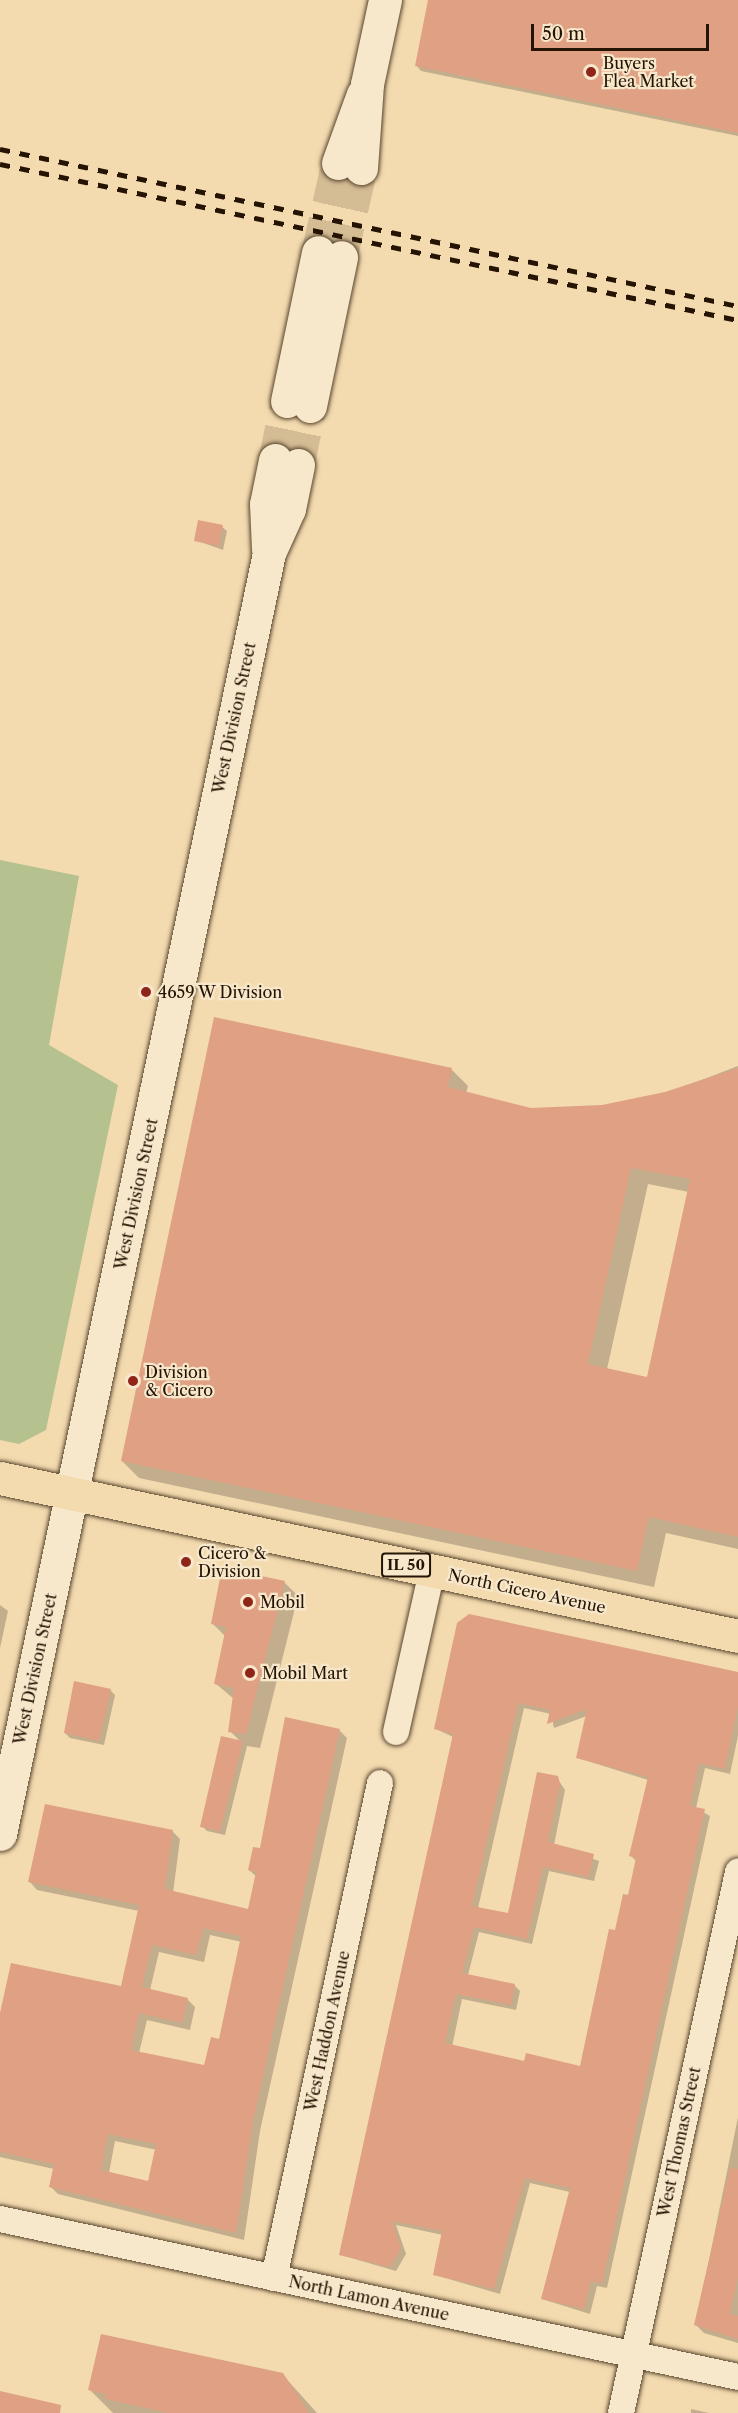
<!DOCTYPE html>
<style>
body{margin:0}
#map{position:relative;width:738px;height:2413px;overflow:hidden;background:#f3daaf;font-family:"Libre Caslon Text",serif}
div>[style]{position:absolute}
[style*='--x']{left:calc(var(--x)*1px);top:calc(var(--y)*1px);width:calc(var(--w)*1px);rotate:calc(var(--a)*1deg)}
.green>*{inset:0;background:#b5c18f}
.shadow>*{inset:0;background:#0003}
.building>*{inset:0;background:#dfa083}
.secondary-tunnel>*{height:33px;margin-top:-16.5px;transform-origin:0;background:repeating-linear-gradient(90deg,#d4bc95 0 33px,transparent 0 49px)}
.roads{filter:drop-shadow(0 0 2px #58452e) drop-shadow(0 0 2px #58452e)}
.minor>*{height:26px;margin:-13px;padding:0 13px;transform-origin:13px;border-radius:13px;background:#f7e7cb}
.secondary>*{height:33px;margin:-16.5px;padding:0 16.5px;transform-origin:16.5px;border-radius:16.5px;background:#f7e7cb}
.primary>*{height:33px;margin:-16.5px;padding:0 16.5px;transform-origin:16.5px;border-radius:16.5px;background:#f3daaf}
.rail>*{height:4.5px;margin-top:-2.25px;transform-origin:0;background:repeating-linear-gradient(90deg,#251303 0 10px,transparent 0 20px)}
.dots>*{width:16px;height:16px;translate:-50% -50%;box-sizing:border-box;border:3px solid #f7e7cb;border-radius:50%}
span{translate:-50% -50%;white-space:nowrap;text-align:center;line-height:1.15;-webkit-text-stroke:4.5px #f7e7cb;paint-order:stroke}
.shield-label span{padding:2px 4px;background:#f7e7cb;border:2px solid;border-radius:4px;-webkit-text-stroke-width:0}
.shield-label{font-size:15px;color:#251303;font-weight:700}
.poi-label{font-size:16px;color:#251303}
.left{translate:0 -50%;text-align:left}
.street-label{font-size:16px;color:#251303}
.scale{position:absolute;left:531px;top:24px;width:178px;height:27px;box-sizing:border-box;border:3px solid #251303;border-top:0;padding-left:8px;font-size:18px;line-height:21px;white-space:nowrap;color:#251303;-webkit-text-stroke:4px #f7e7cb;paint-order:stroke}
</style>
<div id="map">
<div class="green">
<i style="clip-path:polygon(0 860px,79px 876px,49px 1045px,118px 1085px,46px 1430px,19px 1444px,0 1440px)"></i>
</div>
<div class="shadow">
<i style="clip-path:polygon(430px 0,738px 0,738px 136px,421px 71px,417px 66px)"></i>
<i style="clip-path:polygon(222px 527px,227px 531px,223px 550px,195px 540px)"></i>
<i style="clip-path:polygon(evenodd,738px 1066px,738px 1549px,666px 1533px,654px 1587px,139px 1478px,122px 1461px,451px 1069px,468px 1086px,466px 1093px,530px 1109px,602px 1107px,665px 1094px,738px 1066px,648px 1184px,689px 1192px,648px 1379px,607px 1369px,648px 1184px)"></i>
<i style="clip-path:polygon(284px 1582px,298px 1596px,260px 1748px,247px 1746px,225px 1835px,207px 1831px,202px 1826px,241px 1742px,230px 1731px,234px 1699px,215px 1683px,225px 1636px,213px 1624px)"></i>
<i style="clip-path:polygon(0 1605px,8px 1611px,0 1648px)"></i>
<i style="clip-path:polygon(evenodd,459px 1623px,738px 1677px,738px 1736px,730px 1774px,705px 1768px,696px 1808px,710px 1816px,607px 2288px,597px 2286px,590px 2314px,542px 2299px,570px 2192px,530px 2183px,500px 2294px,435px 2275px,443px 2235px,396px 2225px,406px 2254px,396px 2271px,341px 2255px,453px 1737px,436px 1729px,459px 1623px,524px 1708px,551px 1714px,554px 1728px,587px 1716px,578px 1758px,648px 1780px,631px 1856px,637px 1862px,630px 1897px,581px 2068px,526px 2063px,452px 2047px,462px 1999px,516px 2010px,520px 1991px,515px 1986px,468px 1975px,479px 1932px,532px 1944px,549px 1871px,594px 1881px,599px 1861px,554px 1845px,565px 1790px,557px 1778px,510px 1915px,478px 1908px,524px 1708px)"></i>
<i style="clip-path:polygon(110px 1690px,115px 1695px,104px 1745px,70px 1738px,65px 1733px)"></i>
<i style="clip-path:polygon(evenodd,286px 1719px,340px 1731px,347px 1738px,260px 2131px,244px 2240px,58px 2194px,50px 2186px,54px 2169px,0 2157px,0 2020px,122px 1988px,139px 1911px,37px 1890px,30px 1882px,172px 1831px,180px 1839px,173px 1893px,249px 1911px,257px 1877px,249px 1870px,261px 1850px,286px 1719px,210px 1935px,242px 1942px,220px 2040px,205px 2067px,139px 2053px,147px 2020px,190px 2030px,195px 2007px,187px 1999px,150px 1990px,159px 1952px,204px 1962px,210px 1935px,286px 1719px,115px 2141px,157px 2150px,149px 2183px,109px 2173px,115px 2141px)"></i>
<i style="clip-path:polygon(738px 2117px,738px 2343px,704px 2333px,696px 2325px)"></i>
<i style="clip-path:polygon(282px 2374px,317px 2413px,113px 2413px,90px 2390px)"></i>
<i style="clip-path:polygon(691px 2409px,709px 2413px,691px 2413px)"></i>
</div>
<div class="building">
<i style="clip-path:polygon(428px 0,738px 0,738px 133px,415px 66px)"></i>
<i style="clip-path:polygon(198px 520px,223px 525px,219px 546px,194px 541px)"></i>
<i style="clip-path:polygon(evenodd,214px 1017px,452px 1068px,448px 1087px,531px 1108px,602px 1105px,665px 1092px,738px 1068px,738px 1537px,649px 1517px,637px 1571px,121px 1461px,214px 1017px,631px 1168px,690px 1179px,647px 1377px,588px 1364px,631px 1168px)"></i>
<i style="clip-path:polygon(222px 1568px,285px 1581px,246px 1734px,228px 1732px,234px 1688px,214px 1684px,226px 1627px,211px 1624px)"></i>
<i style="clip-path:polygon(evenodd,469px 1614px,738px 1672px,738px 1706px,725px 1769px,699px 1763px,690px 1806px,705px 1809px,698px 1842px,608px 2257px,602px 2283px,591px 2281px,584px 2309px,541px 2299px,570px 2188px,525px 2178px,494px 2289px,433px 2275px,442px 2231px,392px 2221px,401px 2248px,390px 2267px,339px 2255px,453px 1734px,434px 1729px,457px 1623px,469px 1614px,518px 1703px,550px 1710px,547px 1724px,587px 1709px,576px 1758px,648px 1777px,629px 1856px,636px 1858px,628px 1895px,623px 1894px,615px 1930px,609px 1929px,580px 2066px,526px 2053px,524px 2061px,445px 2043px,456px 1994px,511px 2005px,515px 1984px,462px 1973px,474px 1927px,527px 1939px,543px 1867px,589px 1877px,594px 1854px,548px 1842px,560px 1784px,558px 1776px,537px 1772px,508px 1913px,472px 1906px,518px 1703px)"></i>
<i style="clip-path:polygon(74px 1681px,111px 1689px,99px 1741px,64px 1733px)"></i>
<i style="clip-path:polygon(evenodd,285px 1717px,340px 1729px,253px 2122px,236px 2233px,49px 2187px,54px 2164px,0 2152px,0 2013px,11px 1963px,121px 1986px,139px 1905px,28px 1882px,45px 1804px,173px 1830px,165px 1889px,248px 1909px,256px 1872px,248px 1870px,253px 1847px,260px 1848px,285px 1717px,203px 1928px,241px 1936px,219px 2039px,211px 2037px,204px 2065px,131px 2050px,139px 2013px,182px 2023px,188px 1998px,142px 1987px,152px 1945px,196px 1955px,203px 1928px,285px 1717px,108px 2134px,156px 2144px,148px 2181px,101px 2170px,108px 2134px)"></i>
<i style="clip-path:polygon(221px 1736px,243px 1741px,220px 1831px,200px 1827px)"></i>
<i style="clip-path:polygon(730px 2168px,738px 2169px,738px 2277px,730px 2314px,738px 2316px,738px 2339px,694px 2325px)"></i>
<i style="clip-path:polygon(101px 2334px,283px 2373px,309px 2413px,168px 2413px,105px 2399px,106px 2394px,88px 2390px)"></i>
<i style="clip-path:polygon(0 2391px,61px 2405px,60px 2413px,0 2413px)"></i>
</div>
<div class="secondary-tunnel">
<i style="--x:318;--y:252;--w:91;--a:-77.3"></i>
<i style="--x:341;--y:257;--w:91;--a:-77.3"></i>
<i style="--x:275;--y:460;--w:60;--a:-78.5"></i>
<i style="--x:298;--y:465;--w:60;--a:-78.5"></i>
</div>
<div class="roads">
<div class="minor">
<i style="--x:396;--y:1732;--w:165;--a:-77.4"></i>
<i style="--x:0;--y:2219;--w:755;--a:12.08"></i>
<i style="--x:274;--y:2278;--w:506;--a:-77.91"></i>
<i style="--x:621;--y:2413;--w:554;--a:-77.8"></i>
</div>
<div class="secondary">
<i style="--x:338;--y:163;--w:73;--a:-70.1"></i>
<i style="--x:361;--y:168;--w:84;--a:-85.9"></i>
<i style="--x:367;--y:84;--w:86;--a:-77.9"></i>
<i style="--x:287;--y:401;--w:152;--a:-78.2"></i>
<i style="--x:310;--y:406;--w:152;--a:-78.2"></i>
<i style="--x:268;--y:549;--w:45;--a:-92.5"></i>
<i style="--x:266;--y:504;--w:45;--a:-78.4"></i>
<i style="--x:0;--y:1834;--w:1309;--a:-78.14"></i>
<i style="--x:269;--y:553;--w:48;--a:-65.6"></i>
<i style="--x:289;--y:509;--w:45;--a:-78.4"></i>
</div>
<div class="primary">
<i style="--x:0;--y:1478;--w:755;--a:12.08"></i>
</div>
</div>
<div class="rail">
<i style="--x:0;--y:149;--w:755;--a:12.01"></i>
<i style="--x:0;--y:164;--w:754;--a:11.94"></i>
</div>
<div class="dots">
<i style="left:591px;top:72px;background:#8f2418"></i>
<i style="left:146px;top:992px;background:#8f2418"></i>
<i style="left:133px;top:1381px;background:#8f2418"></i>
<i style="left:186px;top:1562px;background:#8f2418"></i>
<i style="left:248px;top:1602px;background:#8f2418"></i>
<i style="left:250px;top:1673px;background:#8f2418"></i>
</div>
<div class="shield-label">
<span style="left:406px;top:1565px">IL 50</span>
</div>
<div class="poi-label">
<span class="left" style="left:603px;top:72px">Buyers<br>Flea Market</span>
<span class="left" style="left:158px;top:992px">4659 W Division</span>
<span class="left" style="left:145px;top:1381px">Division<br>&amp; Cicero</span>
<span class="left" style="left:198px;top:1562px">Cicero &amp;<br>Division</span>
<span class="left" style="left:260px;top:1602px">Mobil</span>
<span class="left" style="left:262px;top:1673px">Mobil Mart</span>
</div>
<div class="street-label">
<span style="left:234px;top:718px;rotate:-78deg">West Division Street</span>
<span style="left:136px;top:1194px;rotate:-78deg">West Division Street</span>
<span style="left:527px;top:1591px;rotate:12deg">North Cicero Avenue</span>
<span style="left:35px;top:1669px;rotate:-78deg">West Division Street</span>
<span style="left:327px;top:2031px;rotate:-78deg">West Haddon Avenue</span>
<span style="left:679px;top:2142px;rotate:-78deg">West Thomas Street</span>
<span style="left:369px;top:2298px;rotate:12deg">North Lamon Avenue</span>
</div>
<div class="scale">50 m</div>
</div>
